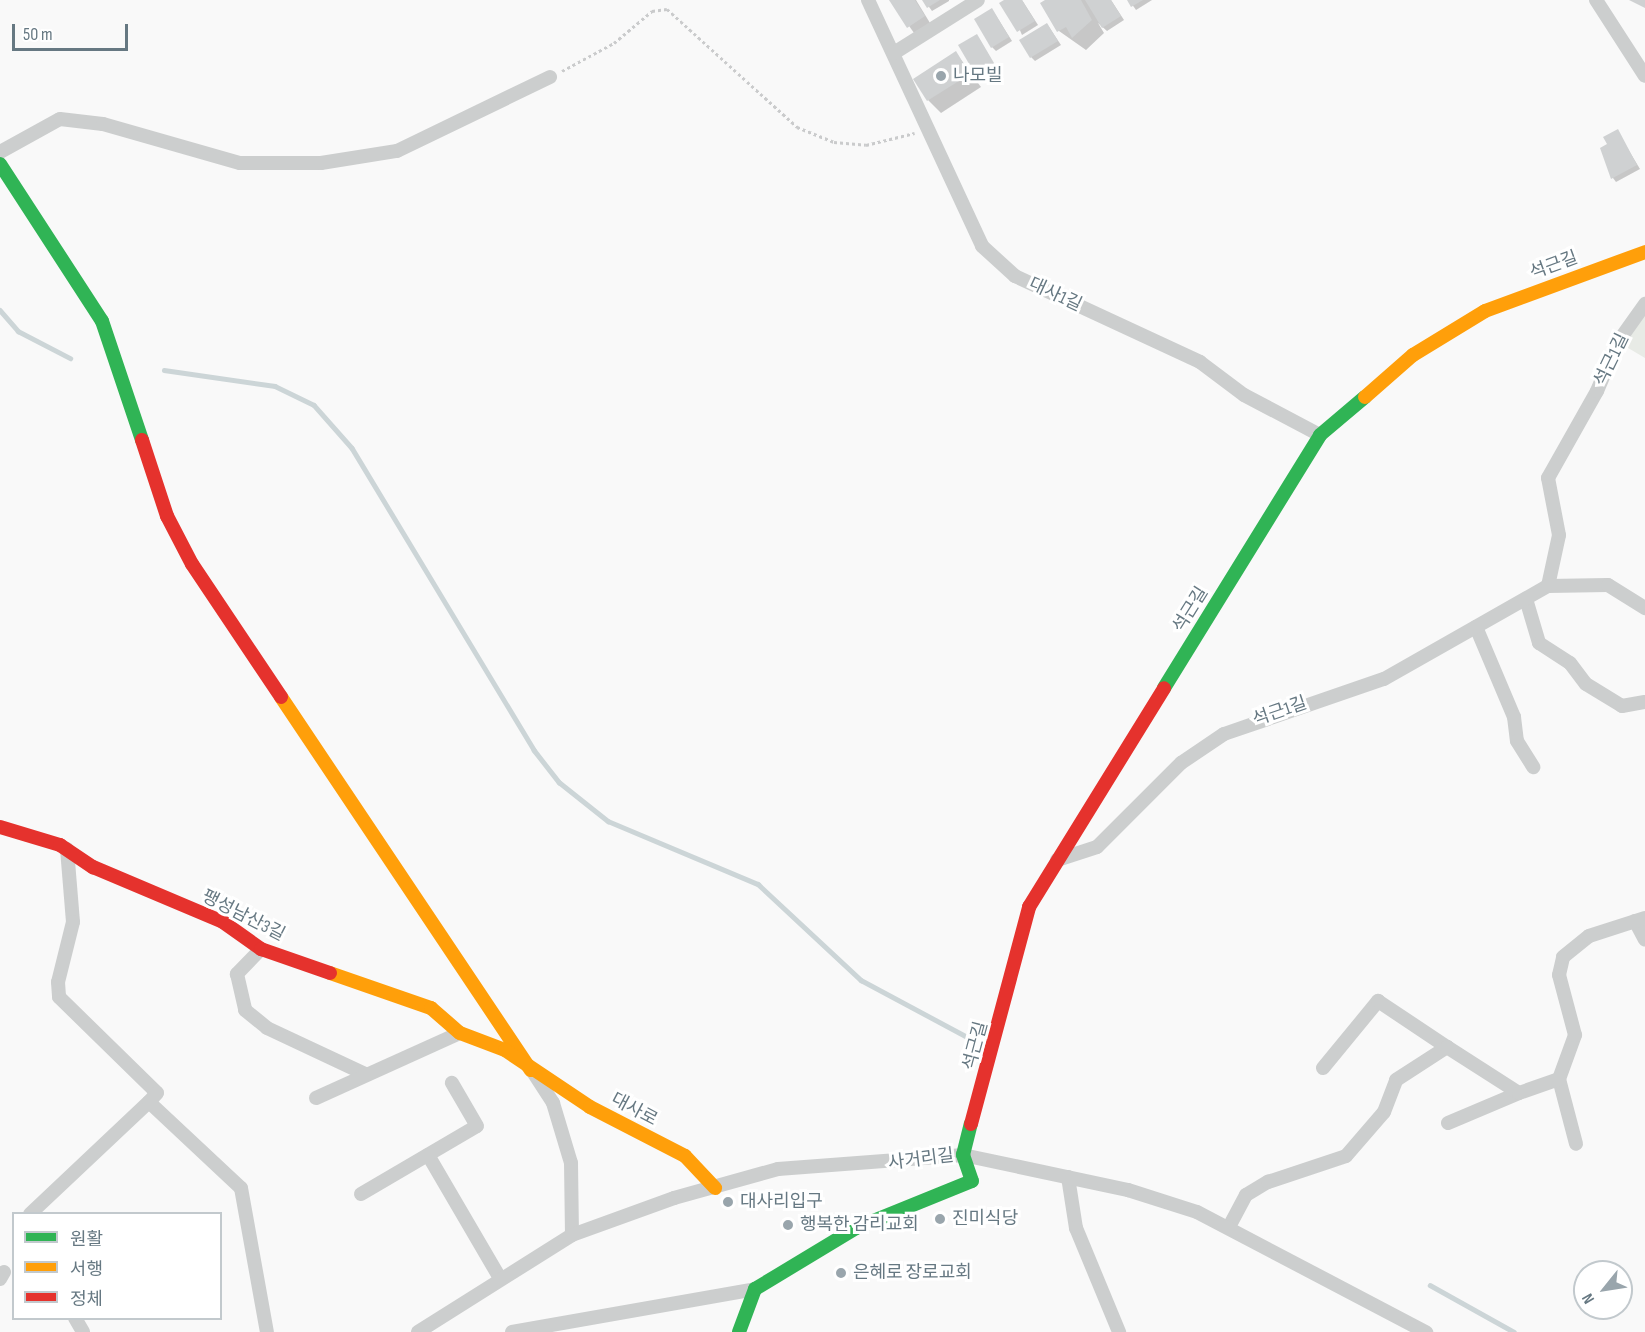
<!DOCTYPE html>
<meta charset="utf-8">
<style>
body{margin:0}
#map{position:relative;width:1645px;height:1332px;overflow:hidden;background:#f9f9f9;font-family:"Sofia Sans Condensed","Noto Sans KR",sans-serif}
div>[style]{position:absolute}
[style*='--x']{left:calc(var(--x)*1px);top:calc(var(--y)*1px);width:calc(var(--w)*1px);rotate:calc(var(--a)*1deg)}
.green>*{inset:0;background:#e8ebe6}
.shadow>*{inset:0;background:#0003}
.stream>*{height:4.5px;margin:-2.25px;padding:0 2.25px;transform-origin:2.25px;border-radius:2.25px;background:#ccd5d7}
.building>*{inset:0;background:#cfd1d2}
.path>*{height:3px;margin-top:-1.5px;transform-origin:0;background:repeating-linear-gradient(90deg,#cacbcc 0 3px,transparent 0 6px)}
.street>*{height:14px;margin:-7px;padding:0 7px;transform-origin:7px;border-radius:7px;background:#cccece}
.fast>*{height:14px;margin:-7px;padding:0 7px;transform-origin:7px;border-radius:7px;background:#30b455}
.slow>*{height:14px;margin:-7px;padding:0 7px;transform-origin:7px;border-radius:7px;background:#ff9f0a}
.jam>*{height:14px;margin:-7px;padding:0 7px;transform-origin:7px;border-radius:7px;background:#e5322d}
.dots>*{width:16px;height:16px;translate:-50% -50%;box-sizing:border-box;border:3px solid #fff;border-radius:50%}
span{translate:-50% -50%;white-space:nowrap;text-align:center;line-height:1.15;-webkit-text-stroke:6px #fff;paint-order:stroke}
.poi-label{font-size:18px;color:#667882}
.left{translate:0 -50%;text-align:left}
.street-label{font-size:18px;color:#667882}
.legend{position:absolute;left:12px;top:1212px;width:210px;height:108px;box-sizing:border-box;background:#fff;border:2px solid #c2c9cd;margin:0;padding:8px 10px;list-style:none;font-size:18px;color:#667882}
.legend li{display:flex;align-items:center;gap:12px;height:30px}
.legend b{width:30px;border:2px solid #c2c9cd}
.north{position:absolute;left:1573px;top:1260px;width:60px;height:60px;box-sizing:border-box;background:#fff;border:2px solid #c2c9cd;border-radius:50%;rotate:240deg;font-size:16px;font-weight:700;line-height:24px;text-align:center;color:#667882}
.north::after{content:'';display:block;margin:auto;width:21px;height:27px;background:#99a5ac;clip-path:polygon(50% 0,100% 100%,50% 72%,0 100%)}
.scale{position:absolute;left:12px;top:24px;width:116px;height:27px;box-sizing:border-box;border:3px solid #667882;border-top:0;padding-left:8px;font-size:18px;line-height:21px;white-space:nowrap;color:#667882;-webkit-text-stroke:4px #fff;paint-order:stroke}
</style>
<div id="map">
<div class="green">
<i style="clip-path:polygon(1645px 303px,1645px 358px,1618px 342px)"></i>
</div>
<div class="shadow">
<i style="clip-path:polygon(891px 0,916px 0,930px 23px,914px 33px)"></i>
<i style="clip-path:polygon(924px 0,949px 0,949px 1px,932px 11px)"></i>
<i style="clip-path:polygon(1007px 0,1022px 0,1038px 25px,1022px 35px)"></i>
<i style="clip-path:polygon(1048px 0,1111px 0,1124px 20px,1107px 31px,1098px 23px,1104px 33px,1086px 50px,1059px 31px,1042px 3px)"></i>
<i style="clip-path:polygon(1129px 0,1152px 0,1136px 10px)"></i>
<i style="clip-path:polygon(995px 14px,1012px 41px,996px 51px,992px 47px)"></i>
<i style="clip-path:polygon(1047px 24px,1061px 45px,1035px 61px,1031px 57px)"></i>
<i style="clip-path:polygon(980px 40px,996px 68px,980px 77px,974px 71px)"></i>
<i style="clip-path:polygon(956px 53px,981px 87px,941px 113px,928px 100px)"></i>
<i style="clip-path:polygon(1617px 131px,1640px 169px,1616px 182px,1613px 178px)"></i>
</div>
<div class="stream">
<i style="--x:0;--y:310;--w:28;--a:49"></i>
<i style="--x:18;--y:331;--w:59;--a:27.4"></i>
<i style="--x:164;--y:370;--w:112;--a:8.2"></i>
<i style="--x:275;--y:386;--w:43;--a:26"></i>
<i style="--x:314;--y:405;--w:57;--a:48.5"></i>
<i style="--x:352;--y:448;--w:353;--a:58.9"></i>
<i style="--x:534;--y:750;--w:41;--a:52"></i>
<i style="--x:559;--y:782;--w:63;--a:38.5"></i>
<i style="--x:608;--y:821;--w:163;--a:22.8"></i>
<i style="--x:758;--y:884;--w:141;--a:43"></i>
<i style="--x:861;--y:980;--w:125;--a:28.2"></i>
<i style="--x:1430;--y:1285;--w:96;--a:29.2"></i>
</div>
<div class="building">
<i style="clip-path:polygon(889px 0,915px 0,925px 16px,907px 28px)"></i>
<i style="clip-path:polygon(922px 0,940px 0,927px 8px)"></i>
<i style="clip-path:polygon(1004px 0,1022px 0,1035px 21px,1017px 32px,999px 3px)"></i>
<i style="clip-path:polygon(1045px 0,1081px 0,1092px 20px,1072px 38px,1066px 27px,1057px 32px,1040px 3px)"></i>
<i style="clip-path:polygon(1085px 0,1111px 0,1121px 16px,1102px 28px)"></i>
<i style="clip-path:polygon(1127px 0,1143px 0,1131px 7px)"></i>
<i style="clip-path:polygon(1629px 0,1645px 0,1645px 8px)"></i>
<i style="clip-path:polygon(992px 8px,1009px 37px,991px 48px,974px 19px)"></i>
<i style="clip-path:polygon(1047px 23px,1058px 41px,1030px 58px,1019px 40px)"></i>
<i style="clip-path:polygon(977px 34px,994px 63px,975px 74px,958px 45px)"></i>
<i style="clip-path:polygon(956px 51px,970px 74px,927px 101px,913px 79px)"></i>
<i style="clip-path:polygon(1618px 129px,1637px 165px,1611px 179px,1600px 148px,1607px 144px,1603px 137px)"></i>
</div>
<div class="path">
<i style="--x:562;--y:71;--w:59;--a:-28.3"></i>
<i style="--x:614;--y:43;--w:50;--a:-40.1"></i>
<i style="--x:652;--y:11;--w:15;--a:-8"></i>
<i style="--x:667;--y:9;--w:176;--a:42.2"></i>
<i style="--x:797;--y:127;--w:40;--a:22"></i>
<i style="--x:834;--y:142;--w:32;--a:5"></i>
<i style="--x:866;--y:145;--w:50;--a:-13.8"></i>
</div>
<div class="street">
<i style="--x:868;--y:0;--w:271;--a:65.1"></i>
<i style="--x:982;--y:246;--w:45;--a:42.3"></i>
<i style="--x:1015;--y:276;--w:204;--a:24.9"></i>
<i style="--x:1200;--y:362;--w:55;--a:36.9"></i>
<i style="--x:1244;--y:395;--w:86;--a:27.8"></i>
<i style="--x:1596;--y:0;--w:90;--a:57.2"></i>
<i style="--x:894;--y:53;--w:99;--a:-32.2"></i>
<i style="--x:0;--y:152;--w:68;--a:-28.8"></i>
<i style="--x:60;--y:119;--w:43;--a:6.6"></i>
<i style="--x:103;--y:124;--w:142;--a:15.9"></i>
<i style="--x:240;--y:163;--w:81;--a:0"></i>
<i style="--x:321;--y:163;--w:77;--a:-9"></i>
<i style="--x:397;--y:151;--w:170;--a:-25.8"></i>
<i style="--x:1548;--y:586;--w:52;--a:-77.8"></i>
<i style="--x:1559;--y:535;--w:58;--a:-100.9"></i>
<i style="--x:1548;--y:478;--w:100;--a:-60.6"></i>
<i style="--x:1597;--y:391;--w:53;--a:-66.8"></i>
<i style="--x:1618;--y:342;--w:47;--a:-54.6"></i>
<i style="--x:1526;--y:599;--w:46;--a:73.5"></i>
<i style="--x:1539;--y:643;--w:37;--a:33"></i>
<i style="--x:1570;--y:663;--w:26;--a:53"></i>
<i style="--x:1586;--y:684;--w:42;--a:31.4"></i>
<i style="--x:1622;--y:706;--w:23;--a:-10"></i>
<i style="--x:1476;--y:627;--w:98;--a:67.1"></i>
<i style="--x:1514;--y:717;--w:24;--a:83"></i>
<i style="--x:1517;--y:741;--w:31;--a:58"></i>
<i style="--x:67;--y:849;--w:73;--a:85.3"></i>
<i style="--x:73;--y:922;--w:62;--a:104"></i>
<i style="--x:58;--y:982;--w:15;--a:86"></i>
<i style="--x:59;--y:997;--w:137;--a:44.4"></i>
<i style="--x:157;--y:1093;--w:12;--a:132"></i>
<i style="--x:1057;--y:860;--w:42;--a:-18"></i>
<i style="--x:1097;--y:847;--w:119;--a:-45"></i>
<i style="--x:1181;--y:763;--w:52;--a:-34"></i>
<i style="--x:1224;--y:734;--w:169;--a:-19"></i>
<i style="--x:1384;--y:679;--w:189;--a:-29.6"></i>
<i style="--x:1548;--y:586;--w:60;--a:-1"></i>
<i style="--x:1608;--y:585;--w:44;--a:31.9"></i>
<i style="--x:1635;--y:921;--w:21;--a:62"></i>
<i style="--x:261;--y:949;--w:35;--a:134"></i>
<i style="--x:237;--y:974;--w:37;--a:77"></i>
<i style="--x:245;--y:1010;--w:28;--a:39"></i>
<i style="--x:267;--y:1028;--w:108;--a:25.1"></i>
<i style="--x:1323;--y:1068;--w:87;--a:-50.6"></i>
<i style="--x:1378;--y:1001;--w:83;--a:33.7"></i>
<i style="--x:533;--y:1072;--w:37;--a:57"></i>
<i style="--x:553;--y:1103;--w:63;--a:73.3"></i>
<i style="--x:571;--y:1163;--w:72;--a:89.2"></i>
<i style="--x:1559;--y:1079;--w:67;--a:75.3"></i>
<i style="--x:316;--y:1098;--w:158;--a:-24.3"></i>
<i style="--x:1448;--y:1123;--w:77;--a:-22.9"></i>
<i style="--x:428;--y:1155;--w:143;--a:59.7"></i>
<i style="--x:1068;--y:1177;--w:52;--a:81.1"></i>
<i style="--x:1076;--y:1228;--w:113;--a:67.5"></i>
<i style="--x:361;--y:1194;--w:134;--a:-30.4"></i>
<i style="--x:477;--y:1126;--w:50;--a:-120.2"></i>
<i style="--x:30;--y:1214;--w:163;--a:-43.3"></i>
<i style="--x:149;--y:1102;--w:126;--a:43.1"></i>
<i style="--x:241;--y:1188;--w:146;--a:79.8"></i>
<i style="--x:1230;--y:1225;--w:34;--a:-62"></i>
<i style="--x:1246;--y:1195;--w:26;--a:-31"></i>
<i style="--x:1268;--y:1182;--w:82;--a:-18.4"></i>
<i style="--x:1346;--y:1156;--w:58;--a:-49.2"></i>
<i style="--x:1384;--y:1112;--w:34;--a:-69"></i>
<i style="--x:1396;--y:1080;--w:61;--a:-32.9"></i>
<i style="--x:1447;--y:1047;--w:85;--a:32.6"></i>
<i style="--x:1519;--y:1093;--w:42;--a:-19.3"></i>
<i style="--x:1559;--y:1079;--w:47;--a:-70"></i>
<i style="--x:1575;--y:1035;--w:62;--a:-104.9"></i>
<i style="--x:1559;--y:975;--w:18;--a:-77"></i>
<i style="--x:1563;--y:957;--w:33;--a:-39"></i>
<i style="--x:1589;--y:936;--w:59;--a:-17.8"></i>
<i style="--x:0;--y:1279;--w:8;--a:-60"></i>
<i style="--x:75;--y:1318;--w:16;--a:60"></i>
<i style="--x:418;--y:1332;--w:182;--a:-32.2"></i>
<i style="--x:572;--y:1235;--w:109;--a:-19.9"></i>
<i style="--x:674;--y:1198;--w:108;--a:-15.6"></i>
<i style="--x:778;--y:1169;--w:186;--a:-4.3"></i>
<i style="--x:963;--y:1155;--w:169;--a:12"></i>
<i style="--x:1128;--y:1190;--w:72;--a:17.7"></i>
<i style="--x:1197;--y:1212;--w:259;--a:27.7"></i>
<i style="--x:512;--y:1332;--w:247;--a:-10"></i>
</div>
<div class="fast">
<i style="--x:0;--y:164;--w:187;--a:57"></i>
<i style="--x:102;--y:321;--w:126;--a:71.4"></i>
<i style="--x:1164;--y:688;--w:297;--a:-58.3"></i>
<i style="--x:1320;--y:435;--w:59;--a:-40.2"></i>
<i style="--x:739;--y:1332;--w:46;--a:-69.6"></i>
<i style="--x:755;--y:1289;--w:118;--a:-31.1"></i>
<i style="--x:856;--y:1228;--w:125;--a:-22.1"></i>
<i style="--x:972;--y:1181;--w:28;--a:-109"></i>
<i style="--x:963;--y:1155;--w:32;--a:-76"></i>
</div>
<div class="slow">
<i style="--x:1365;--y:397;--w:64;--a:-41.2"></i>
<i style="--x:1413;--y:355;--w:84;--a:-31.4"></i>
<i style="--x:1485;--y:311;--w:171;--a:-20.2"></i>
<i style="--x:281;--y:697;--w:449;--a:56.2"></i>
<i style="--x:330;--y:973;--w:107;--a:19.1"></i>
<i style="--x:431;--y:1008;--w:38;--a:41"></i>
<i style="--x:460;--y:1033;--w:48;--a:20.7"></i>
<i style="--x:505;--y:1050;--w:102;--a:33.8"></i>
<i style="--x:590;--y:1107;--w:107;--a:27.3"></i>
<i style="--x:685;--y:1156;--w:44;--a:46.8"></i>
</div>
<div class="jam">
<i style="--x:142;--y:440;--w:80;--a:71.8"></i>
<i style="--x:167;--y:516;--w:54;--a:62.5"></i>
<i style="--x:192;--y:564;--w:160;--a:56.2"></i>
<i style="--x:0;--y:827;--w:63;--a:16.7"></i>
<i style="--x:60;--y:845;--w:40;--a:34"></i>
<i style="--x:93;--y:867;--w:141;--a:22.9"></i>
<i style="--x:223;--y:922;--w:47;--a:35.4"></i>
<i style="--x:261;--y:949;--w:73;--a:19.2"></i>
<i style="--x:971;--y:1124;--w:225;--a:-75"></i>
<i style="--x:1029;--y:907;--w:257;--a:-58.3"></i>
</div>
<div class="dots">
<i style="left:941px;top:76px;background:#99a5ac"></i>
<i style="left:728px;top:1202px;background:#99a5ac"></i>
<i style="left:940px;top:1219px;background:#99a5ac"></i>
<i style="left:788px;top:1225px;background:#99a5ac"></i>
<i style="left:841px;top:1273px;background:#99a5ac"></i>
</div>
<div class="poi-label">
<span class="left" style="left:953px;top:76px">나모빌</span>
<span class="left" style="left:740px;top:1202px">대사리입구</span>
<span class="left" style="left:952px;top:1219px">진미식당</span>
<span class="left" style="left:800px;top:1225px">행복한 감리교회</span>
<span class="left" style="left:853px;top:1273px">은혜로 장로교회</span>
</div>
<div class="street-label">
<span style="left:1554px;top:266px;rotate:-20deg">석근길</span>
<span style="left:1055px;top:295px;rotate:25deg">대사1길</span>
<span style="left:1612px;top:360px;rotate:-64deg">석근1길</span>
<span style="left:1191px;top:610px;rotate:-58deg">석근길</span>
<span style="left:1280px;top:712px;rotate:-19deg">석근1길</span>
<span style="left:243px;top:916px;rotate:27deg">팽성남산3길</span>
<span style="left:976px;top:1046px;rotate:-75deg">석근길</span>
<span style="left:634px;top:1110px;rotate:28deg">대사로</span>
<span style="left:921px;top:1160px;rotate:-7deg">사거리길</span>
</div>
<ul class="legend">
<li><b style="height:8px;background:#30b455"></b>원활</li>
<li><b style="height:8px;background:#ff9f0a"></b>서행</li>
<li><b style="height:8px;background:#e5322d"></b>정체</li>
</ul>
<div class="north">N</div>
<div class="scale">50 m</div>
</div>
